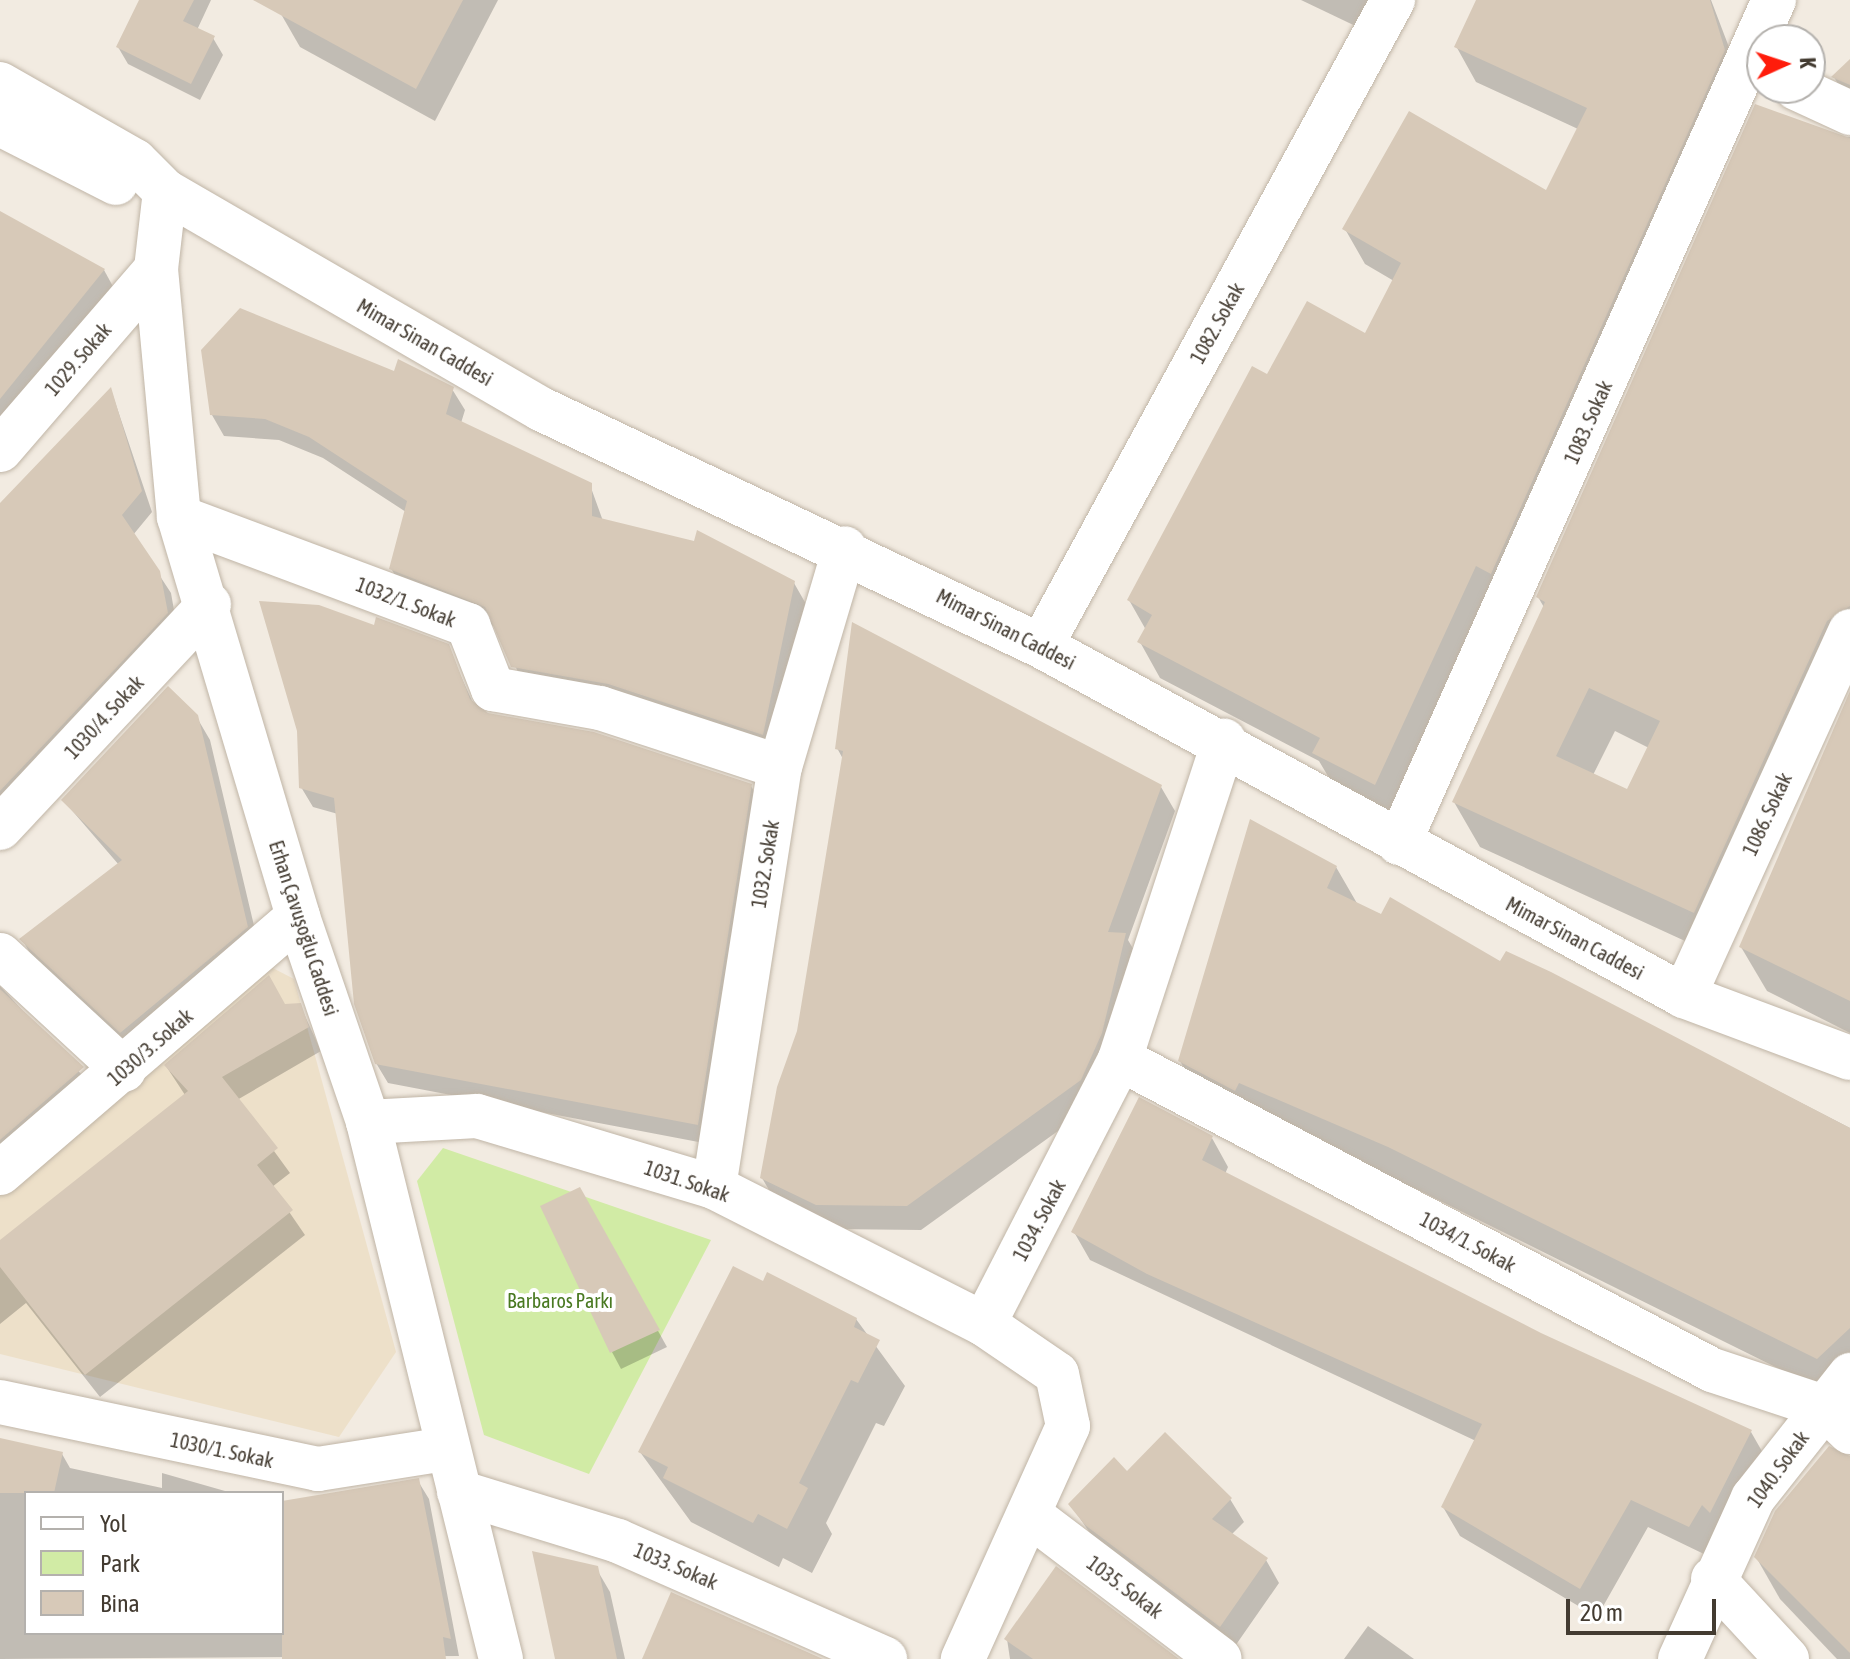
<!DOCTYPE html>
<meta charset="utf-8">
<style>
body{margin:0}
#map{position:relative;width:1850px;height:1659px;overflow:hidden;background:#f2ebe1;font-family:"Asap Condensed",sans-serif}
div>[style]{position:absolute}
[style*='--x']{left:calc(var(--x)*1px);top:calc(var(--y)*1px);width:calc(var(--w)*1px);rotate:calc(var(--a)*1deg)}
.education>*{inset:0;background:#ede0c9}
.green>*{inset:0;background:#d1eba5}
.shadow>*{inset:0;background:#0003}
.building>*{inset:0;background:#d7c9b8}
.roads{filter:drop-shadow(0 0 2px #c0b5a6) drop-shadow(0 0 2px #c0b5a6)}
.minor>*{height:44px;margin:-22px;padding:0 22px;transform-origin:22px;border-radius:22px;background:#fff}
span{translate:-50% -50%;white-space:nowrap;text-align:center;line-height:1.15;-webkit-text-stroke:8px #fff;paint-order:stroke}
.street-label{font-size:20px;color:#433b31}
.park-label{font-size:20px;color:#497921}
.legend{position:absolute;left:24px;top:1491px;width:260px;height:144px;box-sizing:border-box;background:#fff;border:2px solid #b4b1ad;margin:0;padding:10px 14px;list-style:none;font-size:24px;color:#433b31}
.legend li{display:flex;align-items:center;gap:16px;height:40px}
.legend b{width:40px;border:2px solid #b4b1ad}
.north{position:absolute;left:1746px;top:24px;width:80px;height:80px;box-sizing:border-box;background:#fff;border:2px solid #b4b1ad;border-radius:50%;rotate:87deg;font-size:22px;font-weight:700;line-height:32px;text-align:center;color:#433b31}
.north::after{content:'';display:block;margin:auto;width:28px;height:36px;background:#ff1c0b;clip-path:polygon(50% 0,100% 100%,50% 72%,0 100%)}
.scale{position:absolute;left:1566px;top:1599px;width:150px;height:36px;box-sizing:border-box;border:4px solid #433b31;border-top:0;padding-left:10px;font-size:24px;line-height:28px;white-space:nowrap;color:#433b31;-webkit-text-stroke:6px #fff;paint-order:stroke}
</style>
<div id="map">
<div class="education">
<i style="clip-path:polygon(263px 963px,294px 979px,396px 1352px,339px 1437px,0 1354px,0 1193px)"></i>
</div>
<div class="green">
<i style="clip-path:polygon(443px 1148px,711px 1240px,589px 1474px,484px 1435px,417px 1181px)"></i>
</div>
<div class="shadow">
<i style="clip-path:polygon(141px 0,211px 0,197px 30px,213px 38px,223px 55px,200px 100px,128px 64px,118px 47px)"></i>
<i style="clip-path:polygon(288px 0,498px 0,435px 121px,300px 47px,281px 14px)"></i>
<i style="clip-path:polygon(1301px 0,1385px 0,1368px 32px)"></i>
<i style="clip-path:polygon(1478px 0,1711px 0,1740px 76px,1395px 819px,1335px 788px,1319px 761px,1160px 678px,1140px 642px,1146px 630px,1129px 600px,1268px 376px,1366px 336px,1394px 281px,1365px 264px,1345px 229px,1547px 193px,1578px 129px,1476px 82px,1456px 46px)"></i>
<i style="clip-path:polygon(1850px 62px,1850px 105px,1834px 77px)"></i>
<i style="clip-path:polygon(evenodd,1850px 137px,1850px 670px,1720px 957px,1480px 847px,1454px 802px,1545px 609px,1538px 597px,1840px 138px,1850px 137px,1615px 731px,1649px 748px,1628px 791px,1593px 775px,1615px 731px)"></i>
<i style="clip-path:polygon(0 214px,104px 270px,116px 292px,0 436px)"></i>
<i style="clip-path:polygon(395px 373px,452px 389px,465px 410px,461px 423px,590px 485px,603px 521px,794px 583px,806px 604px,775px 756px,526px 688px,496px 627px,403px 590px,391px 568px,406px 512px,323px 458px,279px 440px,224px 436px,212px 415px)"></i>
<i style="clip-path:polygon(111px 390px,152px 512px,133px 535px,171px 593px,178px 633px,0 823px,0 507px)"></i>
<i style="clip-path:polygon(375px 628px,447px 646px,474px 705px,487px 715px,751px 786px,762px 805px,709px 1144px,388px 1083px,376px 1063px,338px 814px,313px 807px,301px 787px)"></i>
<i style="clip-path:polygon(1850px 698px,1850px 1033px,1767px 991px,1741px 947px)"></i>
<i style="clip-path:polygon(196px 716px,210px 740px,260px 951px,135px 1054px,35px 962px,22px 939px,119px 865px,63px 800px)"></i>
<i style="clip-path:polygon(837px 748px,1161px 787px,1175px 811px,1128px 940px,1139px 959px,1094px 1105px,921px 1230px,831px 1229px,776px 1202px,762px 1178px,799px 1031px,843px 759px)"></i>
<i style="clip-path:polygon(1336px 867px,1358px 905px,1501px 963px,1550px 974px,1850px 1128px,1850px 1404px,1414px 1188px,1204px 1103px,1180px 1061px)"></i>
<i style="clip-path:polygon(0 986px,94px 1088px,0 1169px)"></i>
<i style="clip-path:polygon(300px 1005px,321px 1051px,237px 1100px,290px 1173px,272px 1187px,305px 1235px,100px 1397px,26px 1303px,0 1324px,0 1242px,185px 1095px,166px 1066px,284px 1006px)"></i>
<i style="clip-path:polygon(1212px 1138px,1228px 1167px,1225px 1174px,1540px 1335px,1751px 1432px,1767px 1460px,1706px 1555px,1648px 1527px,1597px 1617px,1460px 1536px,1443px 1507px,1476px 1441px,1090px 1260px,1074px 1232px)"></i>
<i style="clip-path:polygon(579px 1189px,667px 1347px,621px 1369px,612px 1352px)"></i>
<i style="clip-path:polygon(764px 1283px,856px 1319px,905px 1386px,884px 1426px,876px 1423px,826px 1523px,832px 1534px,812px 1573px,783px 1558px,779px 1567px,691px 1522px,640px 1452px)"></i>
<i style="clip-path:polygon(0 1440px,62px 1454px,70px 1468px,162px 1488px,162px 1473px,232px 1493px,26px 1493px,26px 1633px,282px 1633px,282px 1504px,418px 1481px,429px 1499px,459px 1656px,0 1659px)"></i>
<i style="clip-path:polygon(1850px 1456px,1850px 1659px,1837px 1659px,1780px 1599px,1756px 1557px)"></i>
<i style="clip-path:polygon(1230px 1499px,1244px 1522px,1231px 1535px,1266px 1560px,1279px 1583px,1233px 1649px,1100px 1548px,1071px 1505px)"></i>
<i style="clip-path:polygon(596px 1568px,610px 1592px,625px 1659px,557px 1659px)"></i>
<i style="clip-path:polygon(1368px 1626px,1414px 1659px,1344px 1659px)"></i>
<i style="clip-path:polygon(1007px 1639px,1178px 1659px,1010px 1659px)"></i>
</div>
<div class="building">
<i style="clip-path:polygon(139px 0,194px 0,183px 21px,215px 36px,191px 84px,116px 47px)"></i>
<i style="clip-path:polygon(253px 0,463px 0,416px 89px)"></i>
<i style="clip-path:polygon(1476px 0,1710px 0,1725px 50px,1491px 574px,1476px 566px,1375px 785px,1312px 753px,1320px 738px,1137px 642px,1152px 615px,1127px 600px,1252px 366px,1267px 374px,1307px 301px,1365px 333px,1401px 263px,1342px 229px,1409px 111px,1546px 190px,1587px 108px,1454px 47px)"></i>
<i style="clip-path:polygon(1850px 59px,1850px 85px,1831px 77px)"></i>
<i style="clip-path:polygon(evenodd,1755px 104px,1850px 138px,1850px 606px,1827px 621px,1694px 913px,1452px 802px,1545px 602px,1536px 597px,1755px 104px,1589px 688px,1660px 721px,1627px 789px,1556px 756px,1589px 688px)"></i>
<i style="clip-path:polygon(0 211px,105px 269px,0 399px)"></i>
<i style="clip-path:polygon(240px 308px,394px 371px,398px 359px,454px 387px,446px 414px,592px 483px,592px 516px,694px 541px,697px 530px,795px 581px,763px 735px,608px 684px,511px 667px,485px 607px,389px 569px,407px 501px,309px 437px,265px 419px,210px 415px,201px 350px)"></i>
<i style="clip-path:polygon(111px 387px,142px 491px,122px 515px,160px 571px,168px 613px,0 791px,0 503px)"></i>
<i style="clip-path:polygon(259px 601px,319px 605px,374px 625px,376px 617px,449px 644px,470px 699px,488px 713px,594px 732px,752px 784px,698px 1125px,375px 1064px,354px 1004px,334px 798px,299px 788px,297px 731px)"></i>
<i style="clip-path:polygon(852px 622px,1162px 785px,1108px 932px,1126px 933px,1102px 1033px,1081px 1080px,907px 1206px,816px 1205px,760px 1178px,777px 1087px,797px 1031px,843px 751px,835px 749px)"></i>
<i style="clip-path:polygon(168px 686px,198px 715px,248px 927px,120px 1033px,19px 939px,122px 860px,61px 800px)"></i>
<i style="clip-path:polygon(1850px 691px,1850px 1001px,1739px 947px)"></i>
<i style="clip-path:polygon(1250px 819px,1337px 866px,1327px 888px,1381px 914px,1390px 897px,1500px 961px,1506px 951px,1551px 972px,1850px 1128px,1850px 1328px,1817px 1359px,1388px 1147px,1239px 1083px,1235px 1091px,1178px 1061px)"></i>
<i style="clip-path:polygon(269px 975px,285px 1004px,301px 1003px,309px 1027px,222px 1077px,278px 1148px,257px 1165px,293px 1210px,85px 1375px,0 1267px,0 1240px,188px 1091px,164px 1065px)"></i>
<i style="clip-path:polygon(0 989px,84px 1067px,0 1140px)"></i>
<i style="clip-path:polygon(1139px 1097px,1213px 1136px,1202px 1160px,1541px 1333px,1752px 1430px,1710px 1513px,1702px 1505px,1689px 1527px,1631px 1500px,1580px 1589px,1441px 1507px,1482px 1424px,1147px 1274px,1071px 1232px)"></i>
<i style="clip-path:polygon(580px 1187px,660px 1330px,610px 1353px,540px 1206px)"></i>
<i style="clip-path:polygon(733px 1266px,763px 1281px,767px 1272px,857px 1318px,854px 1327px,880px 1340px,858px 1383px,851px 1380px,799px 1483px,808px 1488px,787px 1529px,758px 1514px,753px 1523px,663px 1478px,668px 1467px,638px 1452px)"></i>
<i style="clip-path:polygon(1165px 1432px,1232px 1498px,1212px 1519px,1268px 1558px,1220px 1627px,1085px 1525px,1068px 1504px,1114px 1457px,1127px 1471px)"></i>
<i style="clip-path:polygon(0 1438px,63px 1452px,54px 1493px,0 1493px)"></i>
<i style="clip-path:polygon(1829px 1446px,1850px 1456px,1850px 1653px,1754px 1557px,1775px 1511px)"></i>
<i style="clip-path:polygon(419px 1478px,451px 1639px,443px 1637px,446px 1659px,282px 1659px,282px 1501px)"></i>
<i style="clip-path:polygon(532px 1551px,598px 1566px,617px 1659px,555px 1659px)"></i>
<i style="clip-path:polygon(1056px 1566px,1179px 1659px,1033px 1659px,1004px 1639px)"></i>
<i style="clip-path:polygon(671px 1592px,823px 1659px,642px 1659px)"></i>
</div>
<div class="roads">
<div class="minor">
<i style="--x:0;--y:84;--w:155;--a:29.7"></i>
<i style="--x:135;--y:161;--w:42;--a:45"></i>
<i style="--x:165;--y:191;--w:435;--a:30.1"></i>
<i style="--x:541;--y:409;--w:553;--a:25.36"></i>
<i style="--x:1041;--y:646;--w:732;--a:28.56"></i>
<i style="--x:1684;--y:996;--w:177;--a:20.5"></i>
<i style="--x:1796;--y:88;--w:60;--a:24.8"></i>
<i style="--x:0;--y:124;--w:130;--a:27"></i>
<i style="--x:165;--y:191;--w:79;--a:96.6"></i>
<i style="--x:156;--y:269;--w:249;--a:84.7"></i>
<i style="--x:179;--y:517;--w:417;--a:73.4"></i>
<i style="--x:298;--y:917;--w:217;--a:71.1"></i>
<i style="--x:368;--y:1122;--w:553;--a:76.09"></i>
<i style="--x:0;--y:450;--w:239;--a:-49.2"></i>
<i style="--x:179;--y:517;--w:309;--a:20.5"></i>
<i style="--x:468;--y:625;--w:69;--a:68.7"></i>
<i style="--x:493;--y:689;--w:109;--a:10.1"></i>
<i style="--x:600;--y:708;--w:189;--a:18.1"></i>
<i style="--x:1041;--y:646;--w:736;--a:-61.41"></i>
<i style="--x:0;--y:828;--w:306;--a:-46.9"></i>
<i style="--x:1399;--y:843;--w:923;--a:-66.02"></i>
<i style="--x:0;--y:955;--w:169;--a:42.8"></i>
<i style="--x:1684;--y:996;--w:401;--a:-65.5"></i>
<i style="--x:1120;--y:1059;--w:669;--a:27.71"></i>
<i style="--x:1712;--y:1370;--w:118;--a:18.3"></i>
<i style="--x:1824;--y:1407;--w:36;--a:44"></i>
<i style="--x:368;--y:1122;--w:109;--a:-3.2"></i>
<i style="--x:477;--y:1116;--w:247;--a:16.7"></i>
<i style="--x:714;--y:1187;--w:303;--a:26.9"></i>
<i style="--x:984;--y:1324;--w:88;--a:34.4"></i>
<i style="--x:1057;--y:1374;--w:53;--a:78.1"></i>
<i style="--x:1068;--y:1426;--w:256;--a:114.3"></i>
<i style="--x:0;--y:1173;--w:393;--a:-40.7"></i>
<i style="--x:714;--y:1187;--w:425;--a:-81.1"></i>
<i style="--x:780;--y:767;--w:228;--a:-73.5"></i>
<i style="--x:984;--y:1324;--w:298;--a:-62.8"></i>
<i style="--x:1120;--y:1059;--w:335;--a:-71.9"></i>
<i style="--x:0;--y:1402;--w:325;--a:11.9"></i>
<i style="--x:318;--y:1469;--w:130;--a:-8.9"></i>
<i style="--x:459;--y:1492;--w:166;--a:17.1"></i>
<i style="--x:618;--y:1541;--w:292;--a:23.8"></i>
<i style="--x:1030;--y:1515;--w:238;--a:37.2"></i>
<i style="--x:1713;--y:1579;--w:109;--a:47.2"></i>
<i style="--x:1680;--y:1659;--w:177;--a:-65.6"></i>
<i style="--x:1753;--y:1498;--w:157;--a:-51.7"></i>
</div>
</div>
<div class="street-label">
<span style="left:1217px;top:323px;rotate:-61deg">1082. Sokak</span>
<span style="left:425px;top:342px;rotate:30deg">Mimar Sinan Caddesi</span>
<span style="left:78px;top:359px;rotate:-49deg">1029. Sokak</span>
<span style="left:1588px;top:422px;rotate:-66deg">1083. Sokak</span>
<span style="left:406px;top:602px;rotate:21deg">1032/1. Sokak</span>
<span style="left:1006px;top:629px;rotate:27deg">Mimar Sinan Caddesi</span>
<span style="left:104px;top:717px;rotate:-47deg">1030/4. Sokak</span>
<span style="left:1767px;top:814px;rotate:-65deg">1086. Sokak</span>
<span style="left:765px;top:864px;rotate:-81deg">1032. Sokak</span>
<span style="left:304px;top:928px;rotate:72deg">Erhan Çavuşoğlu Caddesi</span>
<span style="left:1575px;top:938px;rotate:28deg">Mimar Sinan Caddesi</span>
<span style="left:150px;top:1047px;rotate:-41deg">1030/3. Sokak</span>
<span style="left:687px;top:1181px;rotate:19deg">1031. Sokak</span>
<span style="left:1039px;top:1220px;rotate:-62deg">1034. Sokak</span>
<span style="left:1468px;top:1242px;rotate:28deg">1034/1. Sokak</span>
<span style="left:222px;top:1450px;rotate:12deg">1030/1. Sokak</span>
<span style="left:1778px;top:1469px;rotate:-54deg">1040. Sokak</span>
<span style="left:676px;top:1566px;rotate:23deg">1033. Sokak</span>
<span style="left:1125px;top:1587px;rotate:37deg">1035. Sokak</span>
</div>
<div class="park-label">
<span style="left:560px;top:1300px">Barbaros Parkı</span>
</div>
<ul class="legend">
<li><b style="height:10px;background:#fff"></b>Yol</li>
<li><b style="height:22px;background:#d1eba5"></b>Park</li>
<li><b style="height:22px;background:#d7c9b8"></b>Bina</li>
</ul>
<div class="north">K</div>
<div class="scale">20 m</div>
</div>
